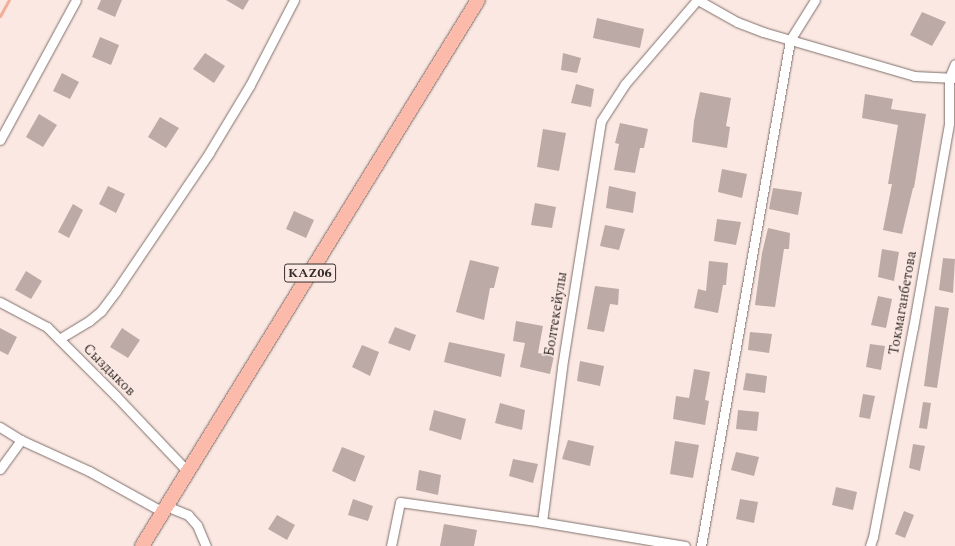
<!DOCTYPE html>
<meta charset="utf-8">
<style>
body{margin:0}
#map{position:relative;width:955px;height:546px;overflow:hidden;background:#fbe8e3;font-family:Spectral,serif}
div>[style]{position:absolute}
[style*='--x']{left:calc(var(--x)*1px);top:calc(var(--y)*1px);width:calc(var(--w)*1px);rotate:calc(var(--a)*1deg)}
.stream>*{height:3px;margin:-1.5px;padding:0 1.5px;transform-origin:1.5px;border-radius:1.5px;background:#f5ac99}
.building>*{inset:0;background:#bcaaa6}
.roads{filter:drop-shadow(0 0 1px #7f6f6a) drop-shadow(0 0 1px #7f6f6a)}
.minor>*{height:9px;margin:-4.5px;padding:0 4.5px;transform-origin:4.5px;border-radius:4.5px;background:#fff}
.primary>*{height:14px;margin:-7px;padding:0 7px;transform-origin:7px;border-radius:7px;background:#fbbaaa}
span{translate:-50% -50%;white-space:nowrap;text-align:center;line-height:1.15;-webkit-text-stroke:3px #fbe8e3;paint-order:stroke}
.shield-label span{padding:1px 3px;background:#fbe8e3;border:1px solid;border-radius:3px;-webkit-text-stroke-width:0}
.shield-label{font-size:13px;color:#342d2b;font-weight:700}
.street-label{font-size:14px;color:#342d2b}
</style>
<div id="map">
<div class="stream">
<i style="--x:0;--y:16;--w:18;--a:-61"></i>
</div>
<div class="building">
<i style="clip-path:polygon(101px 0,122px 0,115px 17px,97px 9px)"></i>
<i style="clip-path:polygon(226px 0,249px 0,243px 10px)"></i>
<i style="clip-path:polygon(922px 12px,946px 22px,932px 46px,910px 35px)"></i>
<i style="clip-path:polygon(597px 18px,644px 29px,640px 48px,593px 38px)"></i>
<i style="clip-path:polygon(100px 37px,119px 45px,111px 65px,92px 57px)"></i>
<i style="clip-path:polygon(205px 53px,225px 66px,214px 83px,193px 69px)"></i>
<i style="clip-path:polygon(563px 53px,581px 58px,577px 73px,561px 70px)"></i>
<i style="clip-path:polygon(62px 73px,79px 82px,70px 99px,53px 91px)"></i>
<i style="clip-path:polygon(576px 84px,594px 89px,591px 107px,571px 103px)"></i>
<i style="clip-path:polygon(700px 92px,731px 98px,726px 126px,730px 127px,727px 148px,692px 142px,694px 121px)"></i>
<i style="clip-path:polygon(865px 94px,893px 99px,891px 109px,926px 114px,914px 188px,913px 188px,902px 234px,883px 230px,892px 184px,888px 184px,898px 125px,862px 118px)"></i>
<i style="clip-path:polygon(39px 114px,57px 125px,43px 147px,26px 137px)"></i>
<i style="clip-path:polygon(160px 117px,179px 128px,166px 148px,148px 137px)"></i>
<i style="clip-path:polygon(620px 123px,648px 129px,644px 148px,640px 148px,635px 173px,614px 170px,619px 144px,615px 143px)"></i>
<i style="clip-path:polygon(543px 129px,566px 133px,559px 171px,537px 167px)"></i>
<i style="clip-path:polygon(722px 169px,747px 174px,742px 198px,718px 192px)"></i>
<i style="clip-path:polygon(108px 186px,125px 194px,116px 213px,99px 204px)"></i>
<i style="clip-path:polygon(609px 186px,636px 192px,633px 213px,606px 208px)"></i>
<i style="clip-path:polygon(773px 188px,802px 192px,798px 215px,769px 209px)"></i>
<i style="clip-path:polygon(535px 203px,556px 207px,552px 228px,531px 225px)"></i>
<i style="clip-path:polygon(73px 204px,83px 210px,69px 238px,58px 232px)"></i>
<i style="clip-path:polygon(294px 211px,314px 220px,306px 238px,286px 229px)"></i>
<i style="clip-path:polygon(717px 219px,741px 222px,736px 245px,714px 241px)"></i>
<i style="clip-path:polygon(605px 225px,625px 229px,619px 250px,600px 246px)"></i>
<i style="clip-path:polygon(768px 228px,790px 233px,789px 249px,784px 249px,775px 307px,755px 305px,762px 253px)"></i>
<i style="clip-path:polygon(882px 249px,899px 252px,894px 281px,878px 277px)"></i>
<i style="clip-path:polygon(943px 258px,955px 259px,953px 293px,939px 290px)"></i>
<i style="clip-path:polygon(470px 260px,499px 267px,494px 288px,490px 288px,484px 320px,456px 312px)"></i>
<i style="clip-path:polygon(709px 261px,728px 263px,726px 285px,723px 285px,718px 313px,694px 308px,698px 289px,706px 291px)"></i>
<i style="clip-path:polygon(26px 271px,42px 281px,31px 299px,15px 290px)"></i>
<i style="clip-path:polygon(595px 286px,619px 289px,618px 305px,610px 304px,604px 332px,587px 329px)"></i>
<i style="clip-path:polygon(878px 296px,892px 299px,886px 328px,871px 325px)"></i>
<i style="clip-path:polygon(935px 306px,949px 308px,937px 388px,924px 386px)"></i>
<i style="clip-path:polygon(516px 321px,543px 326px,538px 353px,554px 356px,550px 374px,520px 367px,525px 343px,513px 341px)"></i>
<i style="clip-path:polygon(395px 327px,416px 335px,410px 351px,388px 343px)"></i>
<i style="clip-path:polygon(0 328px,17px 337px,8px 355px,0 351px)"></i>
<i style="clip-path:polygon(122px 328px,140px 340px,128px 358px,110px 347px)"></i>
<i style="clip-path:polygon(750px 332px,772px 334px,769px 353px,748px 350px)"></i>
<i style="clip-path:polygon(449px 342px,505px 354px,501px 377px,444px 362px)"></i>
<i style="clip-path:polygon(870px 344px,885px 346px,881px 370px,866px 367px)"></i>
<i style="clip-path:polygon(362px 345px,379px 352px,370px 376px,352px 367px)"></i>
<i style="clip-path:polygon(580px 361px,604px 366px,600px 386px,577px 381px)"></i>
<i style="clip-path:polygon(694px 369px,710px 372px,705px 400px,709px 401px,705px 425px,673px 419px,676px 396px,689px 398px)"></i>
<i style="clip-path:polygon(746px 373px,767px 376px,765px 393px,743px 390px)"></i>
<i style="clip-path:polygon(863px 394px,875px 396px,870px 419px,859px 417px)"></i>
<i style="clip-path:polygon(923px 402px,931px 403px,927px 429px,919px 428px)"></i>
<i style="clip-path:polygon(500px 403px,525px 410px,522px 430px,495px 423px)"></i>
<i style="clip-path:polygon(434px 410px,466px 419px,461px 440px,429px 430px)"></i>
<i style="clip-path:polygon(738px 410px,759px 412px,757px 431px,736px 429px)"></i>
<i style="clip-path:polygon(568px 440px,594px 446px,590px 466px,562px 459px)"></i>
<i style="clip-path:polygon(675px 441px,699px 445px,693px 478px,670px 474px)"></i>
<i style="clip-path:polygon(913px 444px,925px 446px,920px 471px,909px 468px)"></i>
<i style="clip-path:polygon(342px 447px,365px 456px,355px 482px,332px 471px)"></i>
<i style="clip-path:polygon(736px 452px,759px 457px,754px 476px,731px 470px)"></i>
<i style="clip-path:polygon(513px 459px,538px 464px,533px 483px,509px 476px)"></i>
<i style="clip-path:polygon(419px 470px,441px 475px,438px 495px,416px 490px)"></i>
<i style="clip-path:polygon(836px 487px,857px 492px,853px 510px,832px 505px)"></i>
<i style="clip-path:polygon(353px 499px,373px 506px,368px 521px,348px 515px)"></i>
<i style="clip-path:polygon(740px 499px,758px 502px,754px 523px,736px 519px)"></i>
<i style="clip-path:polygon(904px 511px,914px 515px,905px 538px,895px 534px)"></i>
<i style="clip-path:polygon(277px 515px,295px 525px,287px 540px,268px 529px)"></i>
<i style="clip-path:polygon(444px 524px,477px 530px,474px 546px,440px 546px)"></i>
</div>
<div class="roads">
<div class="minor">
<i style="--x:698;--y:0;--w:45;--a:29.4"></i>
<i style="--x:737;--y:22;--w:28;--a:21"></i>
<i style="--x:763;--y:32;--w:157;--a:16.2"></i>
<i style="--x:914;--y:76;--w:41;--a:2.8"></i>
<i style="--x:0;--y:140;--w:159;--a:-61.5"></i>
<i style="--x:0;--y:302;--w:53;--a:28"></i>
<i style="--x:47;--y:327;--w:98;--a:45"></i>
<i style="--x:116;--y:396;--w:105;--a:46.5"></i>
<i style="--x:59;--y:339;--w:35;--a:-31"></i>
<i style="--x:89;--y:321;--w:16;--a:-40"></i>
<i style="--x:101;--y:311;--w:25;--a:-53"></i>
<i style="--x:116;--y:291;--w:166;--a:-56"></i>
<i style="--x:209;--y:153;--w:79;--a:-58.9"></i>
<i style="--x:250;--y:85;--w:96;--a:-62.6"></i>
<i style="--x:0;--y:427;--w:25;--a:32"></i>
<i style="--x:0;--y:469;--w:36;--a:-54"></i>
<i style="--x:21;--y:440;--w:75;--a:24.5"></i>
<i style="--x:89;--y:471;--w:85;--a:29"></i>
<i style="--x:166;--y:506;--w:24;--a:22"></i>
<i style="--x:188;--y:515;--w:13;--a:48"></i>
<i style="--x:197;--y:525;--w:23;--a:67"></i>
<i style="--x:391;--y:546;--w:45;--a:-78.4"></i>
<i style="--x:400;--y:502;--w:143;--a:8"></i>
<i style="--x:685;--y:546;--w:145;--a:-170.5"></i>
<i style="--x:542;--y:522;--w:156;--a:-82.6"></i>
<i style="--x:562;--y:367;--w:249;--a:-81"></i>
<i style="--x:601;--y:121;--w:44;--a:-57"></i>
<i style="--x:625;--y:84;--w:111;--a:-49.4"></i>
<i style="--x:701;--y:546;--w:514;--a:-80.02"></i>
<i style="--x:790;--y:40;--w:47;--a:-58"></i>
<i style="--x:870;--y:546;--w:9;--a:-72"></i>
<i style="--x:873;--y:537;--w:213;--a:-79.2"></i>
<i style="--x:913;--y:328;--w:208;--a:-80"></i>
<i style="--x:949;--y:123;--w:45;--a:-90"></i>
<i style="--x:949;--y:78;--w:15;--a:-67"></i>
</div>
<div class="primary">
<i style="--x:142;--y:546;--w:641;--a:-58.39"></i>
</div>
</div>
<div class="shield-label">
<span style="left:310px;top:273px">KАZ06</span>
</div>
<div class="street-label">
<span style="left:903px;top:303px;rotate:-80deg">Токмаганбетова</span>
<span style="left:556px;top:314px;rotate:-81deg">Болтекейулы</span>
<span style="left:109px;top:370px;rotate:45deg">Сыздыков</span>
</div>
</div>
